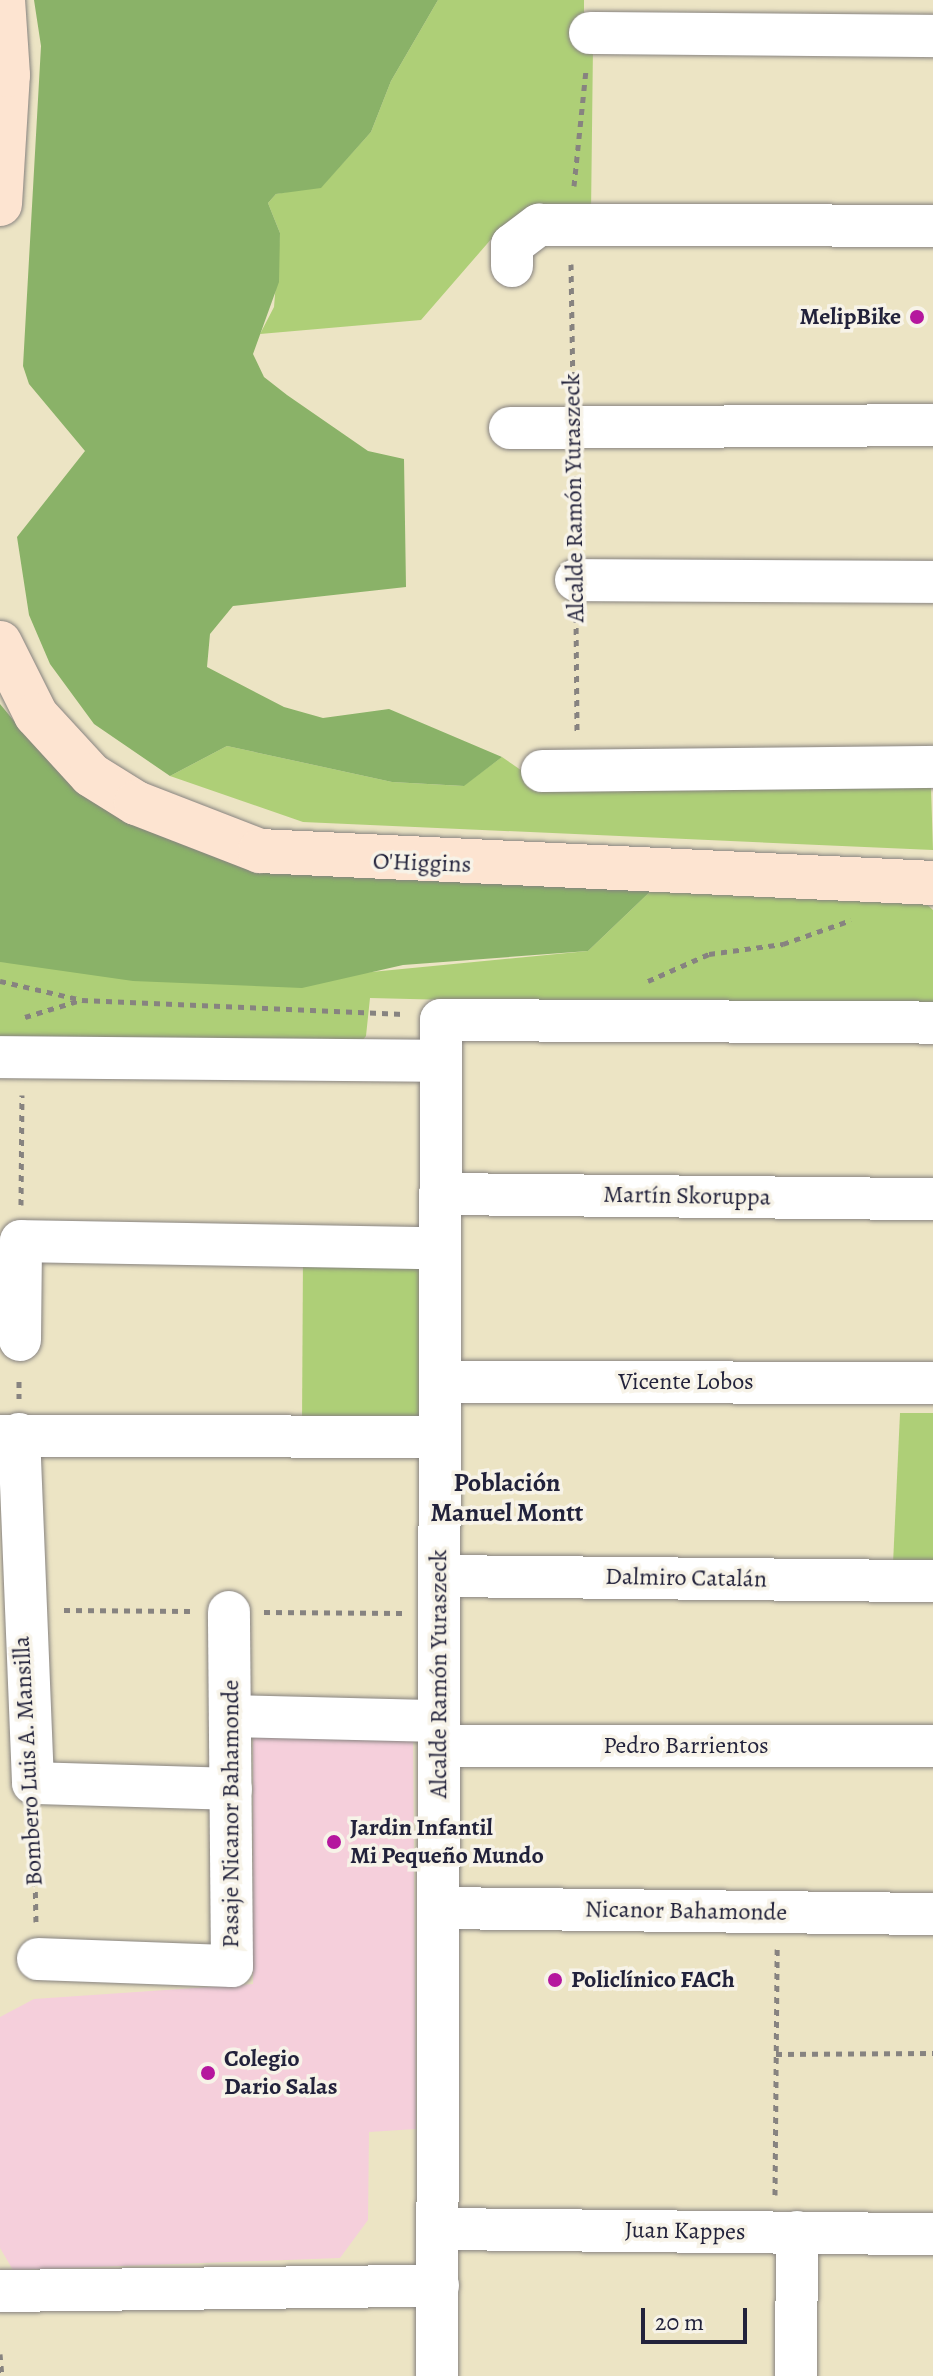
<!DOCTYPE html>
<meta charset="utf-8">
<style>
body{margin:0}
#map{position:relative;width:933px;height:2376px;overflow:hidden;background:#ece4c4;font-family:Alegreya,serif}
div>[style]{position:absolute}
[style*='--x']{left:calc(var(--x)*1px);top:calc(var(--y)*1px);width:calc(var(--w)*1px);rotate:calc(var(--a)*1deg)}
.built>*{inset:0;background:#f5cfdb}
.green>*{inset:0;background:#aecf77}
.forest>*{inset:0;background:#8ab268}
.path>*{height:5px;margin-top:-2.5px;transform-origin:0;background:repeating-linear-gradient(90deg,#878380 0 6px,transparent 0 12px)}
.roads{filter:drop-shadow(0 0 2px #878380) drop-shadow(0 0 2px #878380)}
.street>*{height:42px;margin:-21px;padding:0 21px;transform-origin:21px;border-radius:21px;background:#fff}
.secondary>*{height:44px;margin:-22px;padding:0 22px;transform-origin:22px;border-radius:22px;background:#fde4d1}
.dots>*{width:22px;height:22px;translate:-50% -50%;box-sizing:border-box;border:4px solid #f7f3e8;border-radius:50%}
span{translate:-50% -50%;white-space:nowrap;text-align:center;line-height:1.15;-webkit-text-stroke:7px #f7f3e8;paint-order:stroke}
.poi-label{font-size:24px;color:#22223b;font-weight:700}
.right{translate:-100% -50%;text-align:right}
.left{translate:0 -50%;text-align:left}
.street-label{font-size:24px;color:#22223b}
.neighbourhood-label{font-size:26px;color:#22223b;font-weight:700}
.scale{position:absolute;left:641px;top:2308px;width:106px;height:36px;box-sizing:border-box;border:4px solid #22223b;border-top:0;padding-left:10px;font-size:24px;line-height:28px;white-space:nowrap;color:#22223b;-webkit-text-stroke:6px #f7f3e8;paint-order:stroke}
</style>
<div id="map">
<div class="built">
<i style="clip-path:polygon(253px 1729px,413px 1730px,416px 2129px,369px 2132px,368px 2220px,340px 2258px,13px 2270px,0 2248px,0 2017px,34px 1999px,253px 1984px)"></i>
</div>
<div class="green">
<i style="clip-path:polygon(438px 0,584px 0,584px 37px,593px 46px,591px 214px,526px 215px,493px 237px,421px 320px,260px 334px,274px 307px,280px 233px,268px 203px,276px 194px,323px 185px,371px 132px,391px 81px)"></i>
<i style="clip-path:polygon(227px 746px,392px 782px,463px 786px,502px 757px,528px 775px,931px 788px,933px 850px,303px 822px,170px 776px)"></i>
<i style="clip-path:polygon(655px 887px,922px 900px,933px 910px,933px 1012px,370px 998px,366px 1036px,357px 1047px,0 1043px,0 962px,361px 973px,588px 951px)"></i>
<i style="clip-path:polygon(303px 1255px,433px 1256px,432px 1429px,302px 1428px)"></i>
<i style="clip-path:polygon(900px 1413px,933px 1413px,933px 1572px,893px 1564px)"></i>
</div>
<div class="forest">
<i style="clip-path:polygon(34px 0,438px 0,391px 81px,371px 132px,321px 188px,276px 194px,268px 203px,280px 233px,279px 282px,253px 354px,264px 377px,287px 395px,368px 451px,404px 459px,406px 587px,233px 606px,210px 634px,207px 667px,284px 707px,323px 718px,389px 709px,502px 757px,464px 786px,392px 782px,227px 746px,170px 776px,94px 724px,50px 664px,29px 615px,17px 537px,85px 451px,29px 384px,23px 366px,41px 46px)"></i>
<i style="clip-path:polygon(0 704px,28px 738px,117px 810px,655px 887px,588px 951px,403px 965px,302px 988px,133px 981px,0 962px)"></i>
</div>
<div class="path">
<i style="--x:574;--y:186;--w:118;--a:-84.1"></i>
<i style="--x:571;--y:264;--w:126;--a:89.1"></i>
<i style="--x:574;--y:464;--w:78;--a:89.3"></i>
<i style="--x:576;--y:616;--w:118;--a:89.5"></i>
<i style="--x:0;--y:981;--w:84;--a:13"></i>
<i style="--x:82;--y:1000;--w:322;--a:2.5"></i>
<i style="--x:648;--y:981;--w:67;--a:-23.9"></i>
<i style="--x:709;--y:954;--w:75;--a:-7.7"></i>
<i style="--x:783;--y:944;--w:72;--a:-19.4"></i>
<i style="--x:25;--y:1017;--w:59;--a:-16.9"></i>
<i style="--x:21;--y:1205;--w:110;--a:-89.5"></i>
<i style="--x:19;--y:1399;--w:22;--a:-90"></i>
<i style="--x:64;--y:1610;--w:126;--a:0.5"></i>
<i style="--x:264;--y:1612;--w:138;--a:0.4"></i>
<i style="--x:34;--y:1820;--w:102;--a:88.9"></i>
<i style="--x:776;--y:2054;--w:157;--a:-0.4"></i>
<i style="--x:775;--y:2195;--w:246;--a:-89.5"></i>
<i style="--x:0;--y:2354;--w:22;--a:85"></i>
</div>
<div class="roads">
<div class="street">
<i style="--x:590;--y:33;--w:343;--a:0.5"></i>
<i style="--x:512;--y:266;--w:21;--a:-90"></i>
<i style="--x:512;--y:245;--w:34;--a:-37"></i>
<i style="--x:539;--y:225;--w:394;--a:0.1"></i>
<i style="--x:510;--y:428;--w:423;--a:-0.4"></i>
<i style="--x:576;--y:580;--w:357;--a:0.3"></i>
<i style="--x:542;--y:771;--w:391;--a:-0.6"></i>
<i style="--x:0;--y:1057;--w:440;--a:0.5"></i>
<i style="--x:440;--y:1194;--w:493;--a:0.6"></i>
<i style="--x:20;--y:1340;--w:99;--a:-89.4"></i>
<i style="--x:21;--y:1241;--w:419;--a:1"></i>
<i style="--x:440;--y:1382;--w:493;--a:0.1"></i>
<i style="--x:19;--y:1434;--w:349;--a:87.7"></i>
<i style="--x:33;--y:1783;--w:198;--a:1.7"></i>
<i style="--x:0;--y:1436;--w:440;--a:0.1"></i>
<i style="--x:439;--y:1576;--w:494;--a:0.6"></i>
<i style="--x:230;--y:1716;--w:209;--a:1.4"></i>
<i style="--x:439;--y:1746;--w:494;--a:0"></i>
<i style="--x:439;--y:1908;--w:494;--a:0.7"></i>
<i style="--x:38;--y:1959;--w:194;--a:2.1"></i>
<i style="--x:232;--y:1966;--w:354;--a:-90.5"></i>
<i style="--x:438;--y:2229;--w:495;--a:0.6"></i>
<i style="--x:0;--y:2291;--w:438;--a:-0.7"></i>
<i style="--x:437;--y:2376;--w:1356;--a:-89.83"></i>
<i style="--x:441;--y:1020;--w:492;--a:0.3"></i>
<i style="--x:796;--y:2376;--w:144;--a:-89.6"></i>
</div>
<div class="secondary">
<i style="--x:0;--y:204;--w:129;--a:-86.5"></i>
<i style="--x:8;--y:75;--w:75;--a:-93.8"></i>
<i style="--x:0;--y:643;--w:80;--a:63.4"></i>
<i style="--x:36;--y:715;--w:81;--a:47.5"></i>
<i style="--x:91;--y:775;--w:53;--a:31.9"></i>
<i style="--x:136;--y:803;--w:133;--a:21.2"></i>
<i style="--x:260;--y:851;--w:674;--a:2.72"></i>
</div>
</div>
<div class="dots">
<i style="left:917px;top:317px;background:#b5179e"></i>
<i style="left:334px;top:1842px;background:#b5179e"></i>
<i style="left:555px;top:1980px;background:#b5179e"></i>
<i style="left:208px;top:2073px;background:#b5179e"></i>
</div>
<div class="poi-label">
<span class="right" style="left:901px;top:317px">MelipBike</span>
<span class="left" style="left:350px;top:1842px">Jardin Infantil<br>Mi Pequeño Mundo</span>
<span class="left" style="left:571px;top:1980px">Policlínico FACh</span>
<span class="left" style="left:224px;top:2073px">Colegio<br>Dario Salas</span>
</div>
<div class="street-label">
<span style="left:574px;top:498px;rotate:-91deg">Alcalde Ramón Yuraszeck</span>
<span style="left:422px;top:863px;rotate:2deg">O'Higgins</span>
<span style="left:687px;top:1196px;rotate:1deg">Martín Skoruppa</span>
<span style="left:686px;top:1382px">Vicente Lobos</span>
<span style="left:686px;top:1578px;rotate:1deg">Dalmiro Catalán</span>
<span style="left:439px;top:1674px;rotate:-90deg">Alcalde Ramón Yuraszeck</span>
<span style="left:686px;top:1746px">Pedro Barrientos</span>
<span style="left:28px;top:1761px;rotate:-93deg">Bombero Luis A. Mansilla</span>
<span style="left:231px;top:1814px;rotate:-90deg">Pasaje Nicanor Bahamonde</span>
<span style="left:686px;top:1911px;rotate:1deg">Nicanor Bahamonde</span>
<span style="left:685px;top:2231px;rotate:1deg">Juan Kappes</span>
</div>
<div class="neighbourhood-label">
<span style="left:507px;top:1498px">Población<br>Manuel Montt</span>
</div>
<div class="scale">20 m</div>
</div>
